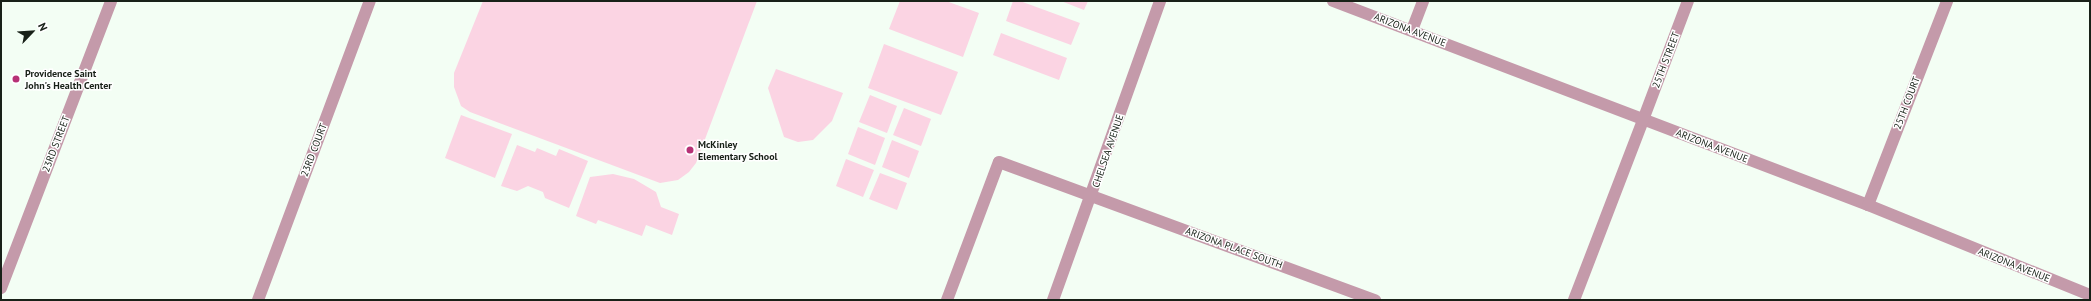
<!DOCTYPE html>
<style>
body{margin:0}
#map{position:relative;width:2091px;height:301px;overflow:hidden;background:#f3fef4;font-family:"PT Sans",sans-serif}
div>[style]{position:absolute}
[style*='--x']{left:calc(var(--x)*1px);top:calc(var(--y)*1px);width:calc(var(--w)*1px);rotate:calc(var(--a)*1deg)}
.green>*{inset:0;background:#fbd4e3}
.lane>*{height:12px;margin:-6px;padding:0 6px;transform-origin:6px;border-radius:6px;background:#c49aaa}
.street>*{height:12px;margin:-6px;padding:0 6px;transform-origin:6px;border-radius:6px;background:#c49aaa}
.dots>*{width:11px;height:11px;translate:-50% -50%;box-sizing:border-box;border:2px solid #fff;border-radius:50%}
span{translate:-50% -50%;white-space:nowrap;text-align:center;line-height:1.15;-webkit-text-stroke:3px #fff;paint-order:stroke}
.street-label{font-size:10px;color:#182118}
.poi-label{font-size:10px;color:#182118;font-weight:700}
.left{translate:0 -50%;text-align:left}
.frame{position:absolute;inset:0;border:2px solid #182118;pointer-events:none}
.north{position:absolute;left:12px;top:12px;width:40px;height:40px;-webkit-text-stroke:3px #fff;paint-order:stroke;rotate:65deg;font-size:11px;font-weight:700;line-height:16px;text-align:center;color:#182118}
.north::after{content:'';display:block;margin:auto;width:14px;height:18px;background:#182118;clip-path:polygon(50% 0,100% 100%,50% 72%,0 100%)}
</style>
<div id="map">
<div class="green">
<i style="clip-path:polygon(483px 1px,757px 1px,696px 163px,689px 172px,678px 180px,660px 183px,470px 112px,461px 106px,454px 87px,454px 73px)"></i>
<i style="clip-path:polygon(900px 1px,946px 1px,979px 13px,963px 57px,889px 29px)"></i>
<i style="clip-path:polygon(1013px 1px,1020px 1px,1080px 23px,1071px 45px,1006px 21px)"></i>
<i style="clip-path:polygon(1061px 1px,1088px 1px,1084px 10px)"></i>
<i style="clip-path:polygon(1001px 33px,1067px 58px,1059px 80px,993px 55px)"></i>
<i style="clip-path:polygon(884px 44px,958px 72px,941px 115px,868px 88px)"></i>
<i style="clip-path:polygon(776px 69px,843px 93px,832px 121px,813px 140px,798px 142px,784px 137px,768px 88px)"></i>
<i style="clip-path:polygon(870px 95px,897px 106px,887px 133px,859px 122px)"></i>
<i style="clip-path:polygon(904px 108px,931px 119px,921px 146px,893px 135px)"></i>
<i style="clip-path:polygon(461px 115px,512px 134px,495px 178px,445px 158px)"></i>
<i style="clip-path:polygon(858px 127px,885px 138px,875px 165px,848px 154px)"></i>
<i style="clip-path:polygon(892px 140px,919px 151px,909px 178px,882px 167px)"></i>
<i style="clip-path:polygon(517px 145px,535px 152px,537px 148px,556px 156px,559px 149px,588px 161px,569px 208px,545px 198px,543px 192px,528px 186px,517px 191px,501px 186px)"></i>
<i style="clip-path:polygon(846px 159px,874px 170px,863px 197px,836px 186px)"></i>
<i style="clip-path:polygon(880px 173px,907px 183px,897px 210px,869px 199px)"></i>
<i style="clip-path:polygon(613px 174px,634px 179px,656px 192px,661px 207px,679px 214px,672px 235px,646px 225px,642px 236px,598px 220px,596px 224px,576px 216px,590px 177px)"></i>
</div>
<div class="lane">
<i style="--x:1412;--y:30;--w:31;--a:-69"></i>
<i style="--x:1868;--y:205;--w:219;--a:-68.8"></i>
<i style="--x:258;--y:300;--w:319;--a:-69.5"></i>
<i style="--x:947;--y:300;--w:147;--a:-69.4"></i>
<i style="--x:999;--y:162;--w:401;--a:20.2"></i>
<i style="--x:1574;--y:300;--w:193;--a:-69"></i>
</div>
<div class="street">
<i style="--x:1333;--y:1;--w:573;--a:20.87"></i>
<i style="--x:1868;--y:205;--w:240;--a:22.1"></i>
<i style="--x:1643;--y:120;--w:127;--a:-69.3"></i>
<i style="--x:1;--y:288;--w:307;--a:-69"></i>
<i style="--x:1053;--y:300;--w:318;--a:-70.3"></i>
</div>
<div class="dots">
<i style="left:16px;top:79px;background:#b73176"></i>
<i style="left:690px;top:150px;background:#b73176"></i>
</div>
<div class="street-label">
<span style="left:1410px;top:30px;rotate:21deg">ARIZONA AVENUE</span>
<span style="left:1666px;top:60px;rotate:-69deg">25TH STREET</span>
<span style="left:1907px;top:103px;rotate:-69deg">25TH COURT</span>
<span style="left:56px;top:144px;rotate:-69deg">23RD STREET</span>
<span style="left:1712px;top:146px;rotate:21deg">ARIZONA AVENUE</span>
<span style="left:314px;top:150px;rotate:-69deg">23RD COURT</span>
<span style="left:1108px;top:151px;rotate:-71deg">CHELSEA AVENUE</span>
<span style="left:1234px;top:248px;rotate:20deg">ARIZONA PLACE SOUTH</span>
<span style="left:2014px;top:265px;rotate:22deg">ARIZONA AVENUE</span>
</div>
<div class="poi-label">
<span class="left" style="left:25px;top:79px">Providence Saint<br>John's Health Center</span>
<span class="left" style="left:698px;top:150px">McKinley<br>Elementary School</span>
</div>
<div class="frame"></div>
<div class="north">N</div>
</div>
